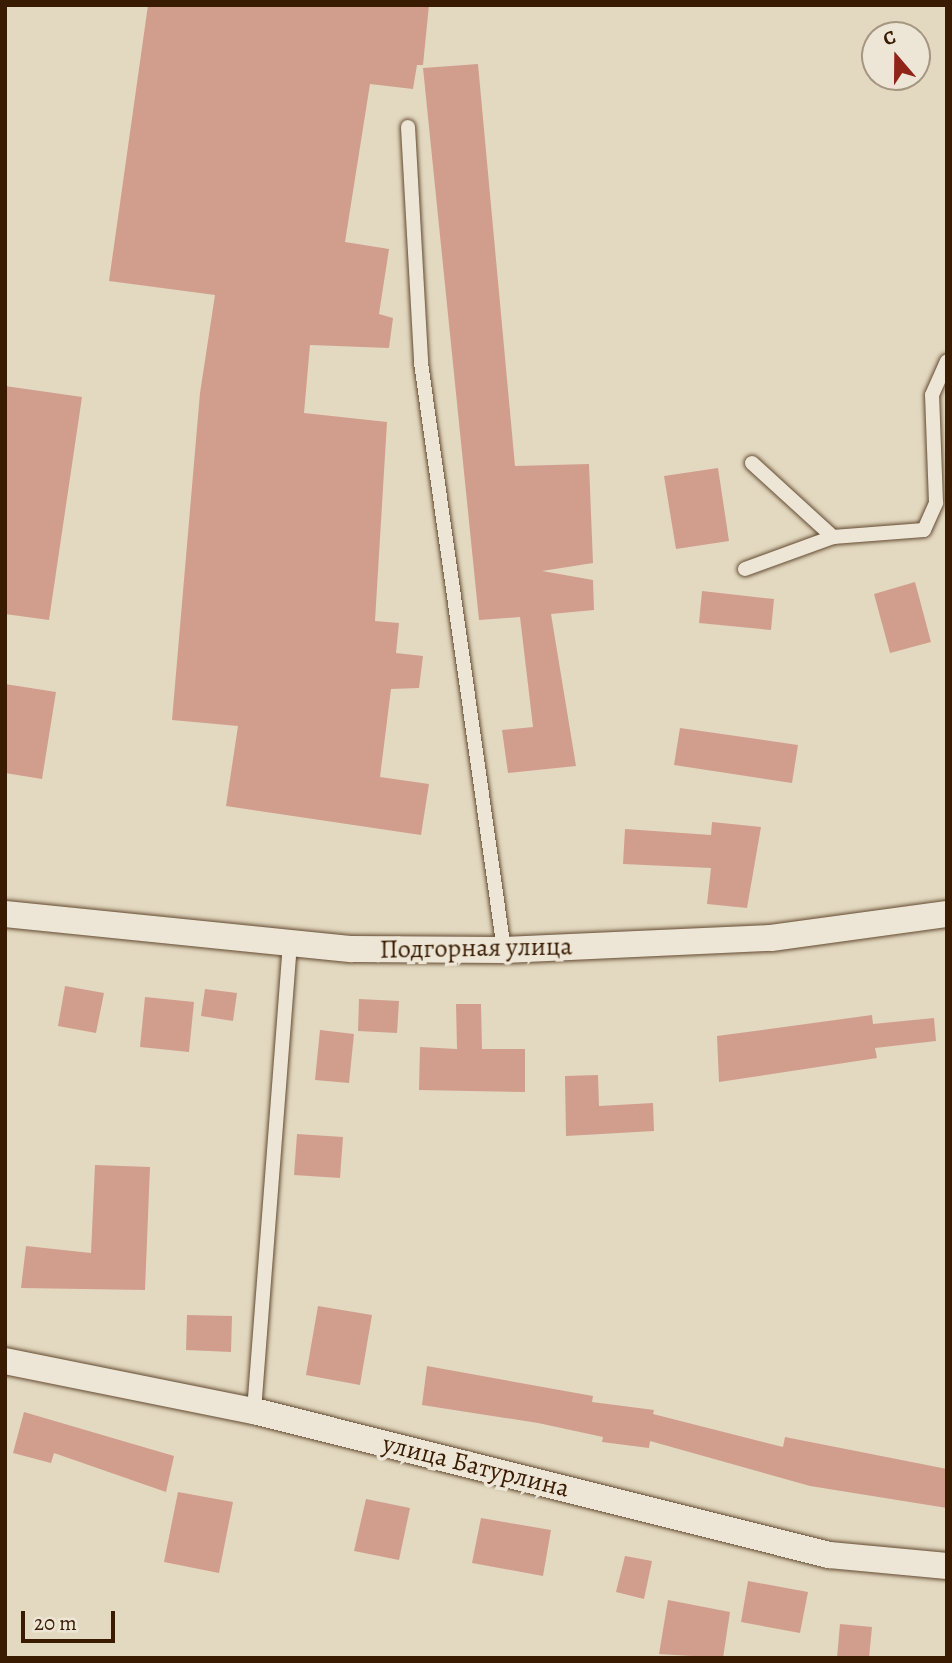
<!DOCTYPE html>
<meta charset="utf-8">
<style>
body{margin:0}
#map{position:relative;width:952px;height:1663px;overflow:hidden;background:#e3d9c0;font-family:Alegreya,serif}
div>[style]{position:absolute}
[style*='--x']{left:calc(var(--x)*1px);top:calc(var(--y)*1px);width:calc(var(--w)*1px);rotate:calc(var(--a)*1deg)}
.building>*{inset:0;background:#d19e8e}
.roads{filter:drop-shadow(0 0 2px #634a31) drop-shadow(0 0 2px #634a31)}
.service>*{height:14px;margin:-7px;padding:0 7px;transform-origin:7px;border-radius:7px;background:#ede6d6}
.minor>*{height:26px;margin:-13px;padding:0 13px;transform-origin:13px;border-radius:13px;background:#ede6d6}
span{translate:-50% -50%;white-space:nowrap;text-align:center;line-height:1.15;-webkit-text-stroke:7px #ede6d6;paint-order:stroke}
.street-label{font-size:26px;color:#381b01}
.frame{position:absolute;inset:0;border:7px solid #381b01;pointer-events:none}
.north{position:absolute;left:861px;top:21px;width:70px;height:70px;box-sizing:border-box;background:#ede6d6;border:2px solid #a59581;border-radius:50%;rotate:340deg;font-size:19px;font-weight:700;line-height:28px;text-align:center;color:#381b01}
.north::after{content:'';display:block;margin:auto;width:24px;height:32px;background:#8f2418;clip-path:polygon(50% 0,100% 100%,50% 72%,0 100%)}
.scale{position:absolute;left:21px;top:1611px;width:94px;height:32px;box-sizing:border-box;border:4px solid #381b01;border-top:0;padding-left:9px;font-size:21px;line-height:24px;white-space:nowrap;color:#381b01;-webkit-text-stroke:5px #ede6d6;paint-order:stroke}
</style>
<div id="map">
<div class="building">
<i style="clip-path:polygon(148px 5px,429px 5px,423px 65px,417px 65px,413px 89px,370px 84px,345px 242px,389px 249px,379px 314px,393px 318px,389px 348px,310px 345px,304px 413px,387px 422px,375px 621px,399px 623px,396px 653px,423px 656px,419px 688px,391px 689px,380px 777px,429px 784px,421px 835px,226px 806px,238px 726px,172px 720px,200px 393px,215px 295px,109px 281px)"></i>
<i style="clip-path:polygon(478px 64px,515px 466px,589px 464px,593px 563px,542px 571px,593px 580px,594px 610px,551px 614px,576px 766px,508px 773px,502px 730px,533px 727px,520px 617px,479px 620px,423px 68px)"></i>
<i style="clip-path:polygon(5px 386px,82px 397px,49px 620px,5px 614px)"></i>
<i style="clip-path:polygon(718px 468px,729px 541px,676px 549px,664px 476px)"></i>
<i style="clip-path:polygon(915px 582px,931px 642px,890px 653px,874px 594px)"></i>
<i style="clip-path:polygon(702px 591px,774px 599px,771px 630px,699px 623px)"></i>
<i style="clip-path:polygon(5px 684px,56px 692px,42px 779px,5px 773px)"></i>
<i style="clip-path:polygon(680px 728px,798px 745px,792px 783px,674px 765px)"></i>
<i style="clip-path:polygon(712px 822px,761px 827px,747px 908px,707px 904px,711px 868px,623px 864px,625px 829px,711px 835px)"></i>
<i style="clip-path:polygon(65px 986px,104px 993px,96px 1033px,58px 1026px)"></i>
<i style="clip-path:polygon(205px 989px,237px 993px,233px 1021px,201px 1016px)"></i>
<i style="clip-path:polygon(145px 997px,194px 1002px,189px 1052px,140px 1047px)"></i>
<i style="clip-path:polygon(359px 999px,399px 1001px,397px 1033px,358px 1031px)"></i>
<i style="clip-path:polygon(456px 1004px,481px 1004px,482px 1049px,525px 1049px,525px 1092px,419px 1090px,420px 1047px,457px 1049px)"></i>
<i style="clip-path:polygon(872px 1015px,873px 1024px,934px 1018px,936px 1041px,875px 1048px,877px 1058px,719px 1082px,717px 1036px)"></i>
<i style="clip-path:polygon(320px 1030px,354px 1034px,349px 1083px,315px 1080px)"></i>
<i style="clip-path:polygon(598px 1075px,599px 1106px,653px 1103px,654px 1131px,566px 1136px,565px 1076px)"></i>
<i style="clip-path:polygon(297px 1134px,343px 1137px,340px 1178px,294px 1175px)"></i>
<i style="clip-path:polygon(95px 1165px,150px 1167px,145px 1290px,21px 1288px,26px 1246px,91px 1253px)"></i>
<i style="clip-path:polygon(318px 1306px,372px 1315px,360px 1385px,306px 1375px)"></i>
<i style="clip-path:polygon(187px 1315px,232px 1316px,231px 1352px,186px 1350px)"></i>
<i style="clip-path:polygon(427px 1366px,593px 1396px,592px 1402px,654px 1410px,653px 1414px,783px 1447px,785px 1437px,947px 1469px,947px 1508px,810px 1486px,650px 1441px,649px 1448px,602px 1442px,603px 1437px,538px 1423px,422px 1405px)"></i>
<i style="clip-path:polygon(24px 1412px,174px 1456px,166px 1492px,54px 1453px,51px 1463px,13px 1453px)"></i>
<i style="clip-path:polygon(178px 1492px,233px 1502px,219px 1573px,164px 1562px)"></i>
<i style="clip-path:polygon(366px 1499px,410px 1508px,399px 1560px,354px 1551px)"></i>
<i style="clip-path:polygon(481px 1518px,551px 1530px,543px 1576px,472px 1563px)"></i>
<i style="clip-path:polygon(625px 1556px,652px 1561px,644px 1599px,616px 1592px)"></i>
<i style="clip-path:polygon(748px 1581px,808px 1592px,800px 1633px,741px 1622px)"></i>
<i style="clip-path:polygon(668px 1600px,730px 1612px,723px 1658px,659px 1654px)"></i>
<i style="clip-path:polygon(840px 1624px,872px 1627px,869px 1658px,837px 1658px)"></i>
</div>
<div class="roads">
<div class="service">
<i style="--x:408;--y:127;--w:236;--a:86.8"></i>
<i style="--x:421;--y:363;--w:593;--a:81.95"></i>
<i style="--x:752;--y:463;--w:110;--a:42.4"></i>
<i style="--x:745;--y:569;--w:94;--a:-20"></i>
<i style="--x:833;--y:537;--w:91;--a:-4.4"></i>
<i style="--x:924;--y:530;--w:30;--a:-66"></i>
<i style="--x:936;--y:503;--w:108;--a:-92.1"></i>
<i style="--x:932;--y:395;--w:37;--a:-66"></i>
<i style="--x:254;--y:1411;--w:468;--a:-85.6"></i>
</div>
<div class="minor">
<i style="--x:5;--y:914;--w:349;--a:5.8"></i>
<i style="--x:352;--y:949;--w:152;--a:0.4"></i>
<i style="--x:504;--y:950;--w:267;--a:-2.6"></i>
<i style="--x:771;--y:938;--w:178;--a:-7.8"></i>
<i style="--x:5;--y:1361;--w:254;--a:11.4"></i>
<i style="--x:254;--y:1411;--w:593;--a:14.06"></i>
<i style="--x:829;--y:1555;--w:119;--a:5.3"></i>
</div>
</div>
<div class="street-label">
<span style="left:476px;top:948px;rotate:-1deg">Подгорная улица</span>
<span style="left:476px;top:1466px;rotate:14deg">улица Батурлина</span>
</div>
<div class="frame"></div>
<div class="north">С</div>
<div class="scale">20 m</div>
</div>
